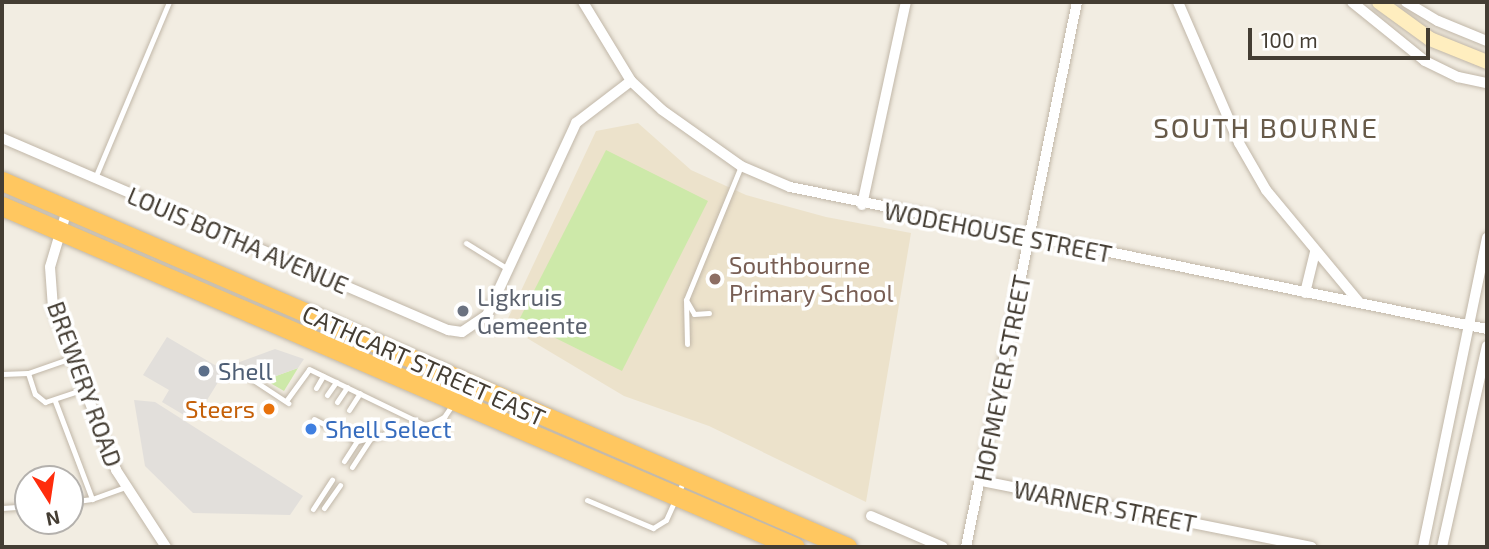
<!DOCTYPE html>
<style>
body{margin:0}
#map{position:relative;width:1489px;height:549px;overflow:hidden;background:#f2ede2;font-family:"Exo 2",sans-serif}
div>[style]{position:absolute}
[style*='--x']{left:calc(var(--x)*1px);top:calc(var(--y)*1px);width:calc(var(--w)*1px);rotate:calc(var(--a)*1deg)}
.education>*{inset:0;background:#ece2cb}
.green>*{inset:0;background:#cde9a9}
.parking>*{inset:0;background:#e2dfdb}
.roads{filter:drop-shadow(0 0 2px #c1b7a8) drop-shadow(0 0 2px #c1b7a8)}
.lane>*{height:5px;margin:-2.5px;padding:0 2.5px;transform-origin:2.5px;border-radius:2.5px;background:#fff}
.street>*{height:10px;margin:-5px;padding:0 5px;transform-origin:5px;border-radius:5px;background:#fff}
.secondary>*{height:14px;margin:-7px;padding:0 7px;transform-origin:7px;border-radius:7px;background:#ffeebf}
.highway>*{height:19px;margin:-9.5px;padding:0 9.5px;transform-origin:9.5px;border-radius:9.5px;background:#ffc760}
.dots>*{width:19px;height:19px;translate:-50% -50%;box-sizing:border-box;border:4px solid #fff;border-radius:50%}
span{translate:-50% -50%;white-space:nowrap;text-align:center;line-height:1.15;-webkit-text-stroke:7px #fff;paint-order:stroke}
.street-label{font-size:24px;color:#443d33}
.education-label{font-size:24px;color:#785e54}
.left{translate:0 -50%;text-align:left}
.worship-label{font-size:24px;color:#5b616d}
.service-label{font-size:24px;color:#4e5e75}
.food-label{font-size:24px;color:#c56008}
.right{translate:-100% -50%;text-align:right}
.shop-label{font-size:24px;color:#366cbe}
.quarter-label{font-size:28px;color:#675a49;letter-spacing:2px}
.frame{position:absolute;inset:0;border:4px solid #443d33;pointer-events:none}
.north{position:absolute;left:14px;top:465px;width:70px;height:70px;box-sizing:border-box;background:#fff;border:2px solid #b4b1ad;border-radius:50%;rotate:168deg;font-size:19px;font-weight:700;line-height:28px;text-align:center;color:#443d33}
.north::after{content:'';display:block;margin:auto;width:24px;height:32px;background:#ff2c0c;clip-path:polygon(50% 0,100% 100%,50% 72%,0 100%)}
.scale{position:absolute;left:1248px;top:28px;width:182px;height:32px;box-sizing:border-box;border:4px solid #443d33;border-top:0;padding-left:9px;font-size:21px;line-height:24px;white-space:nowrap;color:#443d33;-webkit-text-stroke:5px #fff;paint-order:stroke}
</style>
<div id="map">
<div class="education">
<i style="clip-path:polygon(638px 123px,691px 170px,746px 195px,826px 217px,911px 233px,866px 502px,709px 426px,624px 396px,505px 325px,596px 131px)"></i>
</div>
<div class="green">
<i style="clip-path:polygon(606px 150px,708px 201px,622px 371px,519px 320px)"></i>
<i style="clip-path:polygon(298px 368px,284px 391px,265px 380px)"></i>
</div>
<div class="parking">
<i style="clip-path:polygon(167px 337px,225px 371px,194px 421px,162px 402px,169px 390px,143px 375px)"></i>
<i style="clip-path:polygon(275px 349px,304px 359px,298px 368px,265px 380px,237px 363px)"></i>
<i style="clip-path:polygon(134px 400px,155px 402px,303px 496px,290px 515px,193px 513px,145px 466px)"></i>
</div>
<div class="roads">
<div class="lane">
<i style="--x:95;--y:178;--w:191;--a:-67.2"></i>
<i style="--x:466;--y:243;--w:49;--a:31.8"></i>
<i style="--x:686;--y:300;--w:16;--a:60"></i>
<i style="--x:694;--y:314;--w:15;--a:-4"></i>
<i style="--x:687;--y:344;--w:44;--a:-91.3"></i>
<i style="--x:686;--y:300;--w:145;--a:-67.7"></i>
<i style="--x:235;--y:368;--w:64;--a:33.4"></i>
<i style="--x:28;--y:373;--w:22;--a:72"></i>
<i style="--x:35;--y:394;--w:13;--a:39"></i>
<i style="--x:45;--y:402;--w:41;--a:-18.4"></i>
<i style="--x:2;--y:374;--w:26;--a:-2"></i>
<i style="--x:28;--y:373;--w:46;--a:-19.2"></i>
<i style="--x:316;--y:388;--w:14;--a:-60"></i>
<i style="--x:327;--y:395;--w:16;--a:-55"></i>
<i style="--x:55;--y:401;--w:105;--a:69.3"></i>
<i style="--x:92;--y:499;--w:35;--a:-20"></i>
<i style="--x:286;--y:401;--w:39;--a:-54"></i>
<i style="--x:309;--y:369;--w:129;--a:25.8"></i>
<i style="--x:337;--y:402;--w:18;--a:-56"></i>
<i style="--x:349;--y:410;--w:20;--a:-57"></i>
<i style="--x:314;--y:419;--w:48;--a:27.1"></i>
<i style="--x:357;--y:441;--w:78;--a:-13.3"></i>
<i style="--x:433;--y:423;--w:13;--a:-29"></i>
<i style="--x:444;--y:417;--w:14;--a:-56"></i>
<i style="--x:344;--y:461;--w:24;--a:-57"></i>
<i style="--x:352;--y:467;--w:35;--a:-57"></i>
<i style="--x:587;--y:500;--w:72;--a:23"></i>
<i style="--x:653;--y:528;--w:15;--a:-32"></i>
<i style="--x:666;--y:520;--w:44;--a:-65.8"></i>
<i style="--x:70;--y:502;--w:22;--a:-8"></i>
<i style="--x:2;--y:508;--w:26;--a:-4"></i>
<i style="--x:324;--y:508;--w:28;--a:-55"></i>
<i style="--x:313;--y:509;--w:35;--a:-57"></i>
</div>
<div class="street">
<i style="--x:583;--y:2;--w:92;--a:58.7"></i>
<i style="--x:631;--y:81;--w:42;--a:43.1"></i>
<i style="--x:662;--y:110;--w:97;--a:35.3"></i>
<i style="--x:741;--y:166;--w:53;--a:23.2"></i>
<i style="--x:790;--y:187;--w:711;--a:11.52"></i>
<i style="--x:1178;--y:2;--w:154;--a:66.6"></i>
<i style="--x:1239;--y:143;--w:54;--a:60.1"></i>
<i style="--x:1266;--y:190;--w:146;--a:50.3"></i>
<i style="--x:1352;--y:2;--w:94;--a:38.9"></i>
<i style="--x:1425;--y:61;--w:37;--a:26"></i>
<i style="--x:1458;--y:77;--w:30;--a:12"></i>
<i style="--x:1406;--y:2;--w:37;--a:31"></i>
<i style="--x:1438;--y:21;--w:53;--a:22.2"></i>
<i style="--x:2;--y:138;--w:486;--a:23.3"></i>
<i style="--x:448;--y:330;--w:14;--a:8"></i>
<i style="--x:462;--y:332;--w:30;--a:-34"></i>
<i style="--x:487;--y:315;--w:212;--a:-65.1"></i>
<i style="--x:576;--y:123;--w:69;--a:-37.4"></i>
<i style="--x:862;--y:205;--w:208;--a:-77.8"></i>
<i style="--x:67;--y:210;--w:59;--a:106.6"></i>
<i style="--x:50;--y:267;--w:41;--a:85.8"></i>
<i style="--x:53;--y:308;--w:174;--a:68.7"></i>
<i style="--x:116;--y:470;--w:92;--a:57"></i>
<i style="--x:1305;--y:293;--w:42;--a:-76.3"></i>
<i style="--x:982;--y:481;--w:336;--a:11.3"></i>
<i style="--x:871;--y:516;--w:78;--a:23.3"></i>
<i style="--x:966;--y:547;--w:556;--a:-78.49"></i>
<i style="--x:1423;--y:547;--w:316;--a:-78.3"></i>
<i style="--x:1442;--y:547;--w:206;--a:-77.4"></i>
</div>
<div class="secondary">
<i style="--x:1379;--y:2;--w:63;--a:36"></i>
<i style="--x:1430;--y:39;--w:61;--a:22"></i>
</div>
<div class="highway">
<i style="--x:2;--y:181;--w:921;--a:23.42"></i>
<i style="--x:2;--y:206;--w:863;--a:23.27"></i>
</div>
</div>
<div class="dots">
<i style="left:715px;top:279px;background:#8d6e63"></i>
<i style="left:463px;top:311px;background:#6b7280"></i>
<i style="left:204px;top:371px;background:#5c6f8a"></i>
<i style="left:269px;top:409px;background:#e8710a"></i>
<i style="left:311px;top:429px;background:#3f7fe0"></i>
</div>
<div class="street-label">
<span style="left:998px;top:232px;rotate:11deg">WODEHOUSE STREET</span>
<span style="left:238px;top:240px;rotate:23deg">LOUIS BOTHA AVENUE</span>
<span style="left:424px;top:365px;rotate:24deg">CATHCART STREET EAST</span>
<span style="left:1002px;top:378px;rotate:-79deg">HOFMEYER STREET</span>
<span style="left:85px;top:384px;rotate:70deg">BREWERY ROAD</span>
<span style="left:1105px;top:506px;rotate:11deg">WARNER STREET</span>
</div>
<div class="education-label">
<span class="left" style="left:729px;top:279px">Southbourne<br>Primary School</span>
</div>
<div class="worship-label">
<span class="left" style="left:477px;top:311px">Ligkruis<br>Gemeente</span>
</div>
<div class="service-label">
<span class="left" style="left:218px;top:371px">Shell</span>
</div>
<div class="food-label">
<span class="right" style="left:255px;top:409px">Steers</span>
</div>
<div class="shop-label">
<span class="left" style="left:325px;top:429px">Shell Select</span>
</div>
<div class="quarter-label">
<span style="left:1266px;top:127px">SOUTH BOURNE</span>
</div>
<div class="frame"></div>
<div class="north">N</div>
<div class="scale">100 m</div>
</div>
